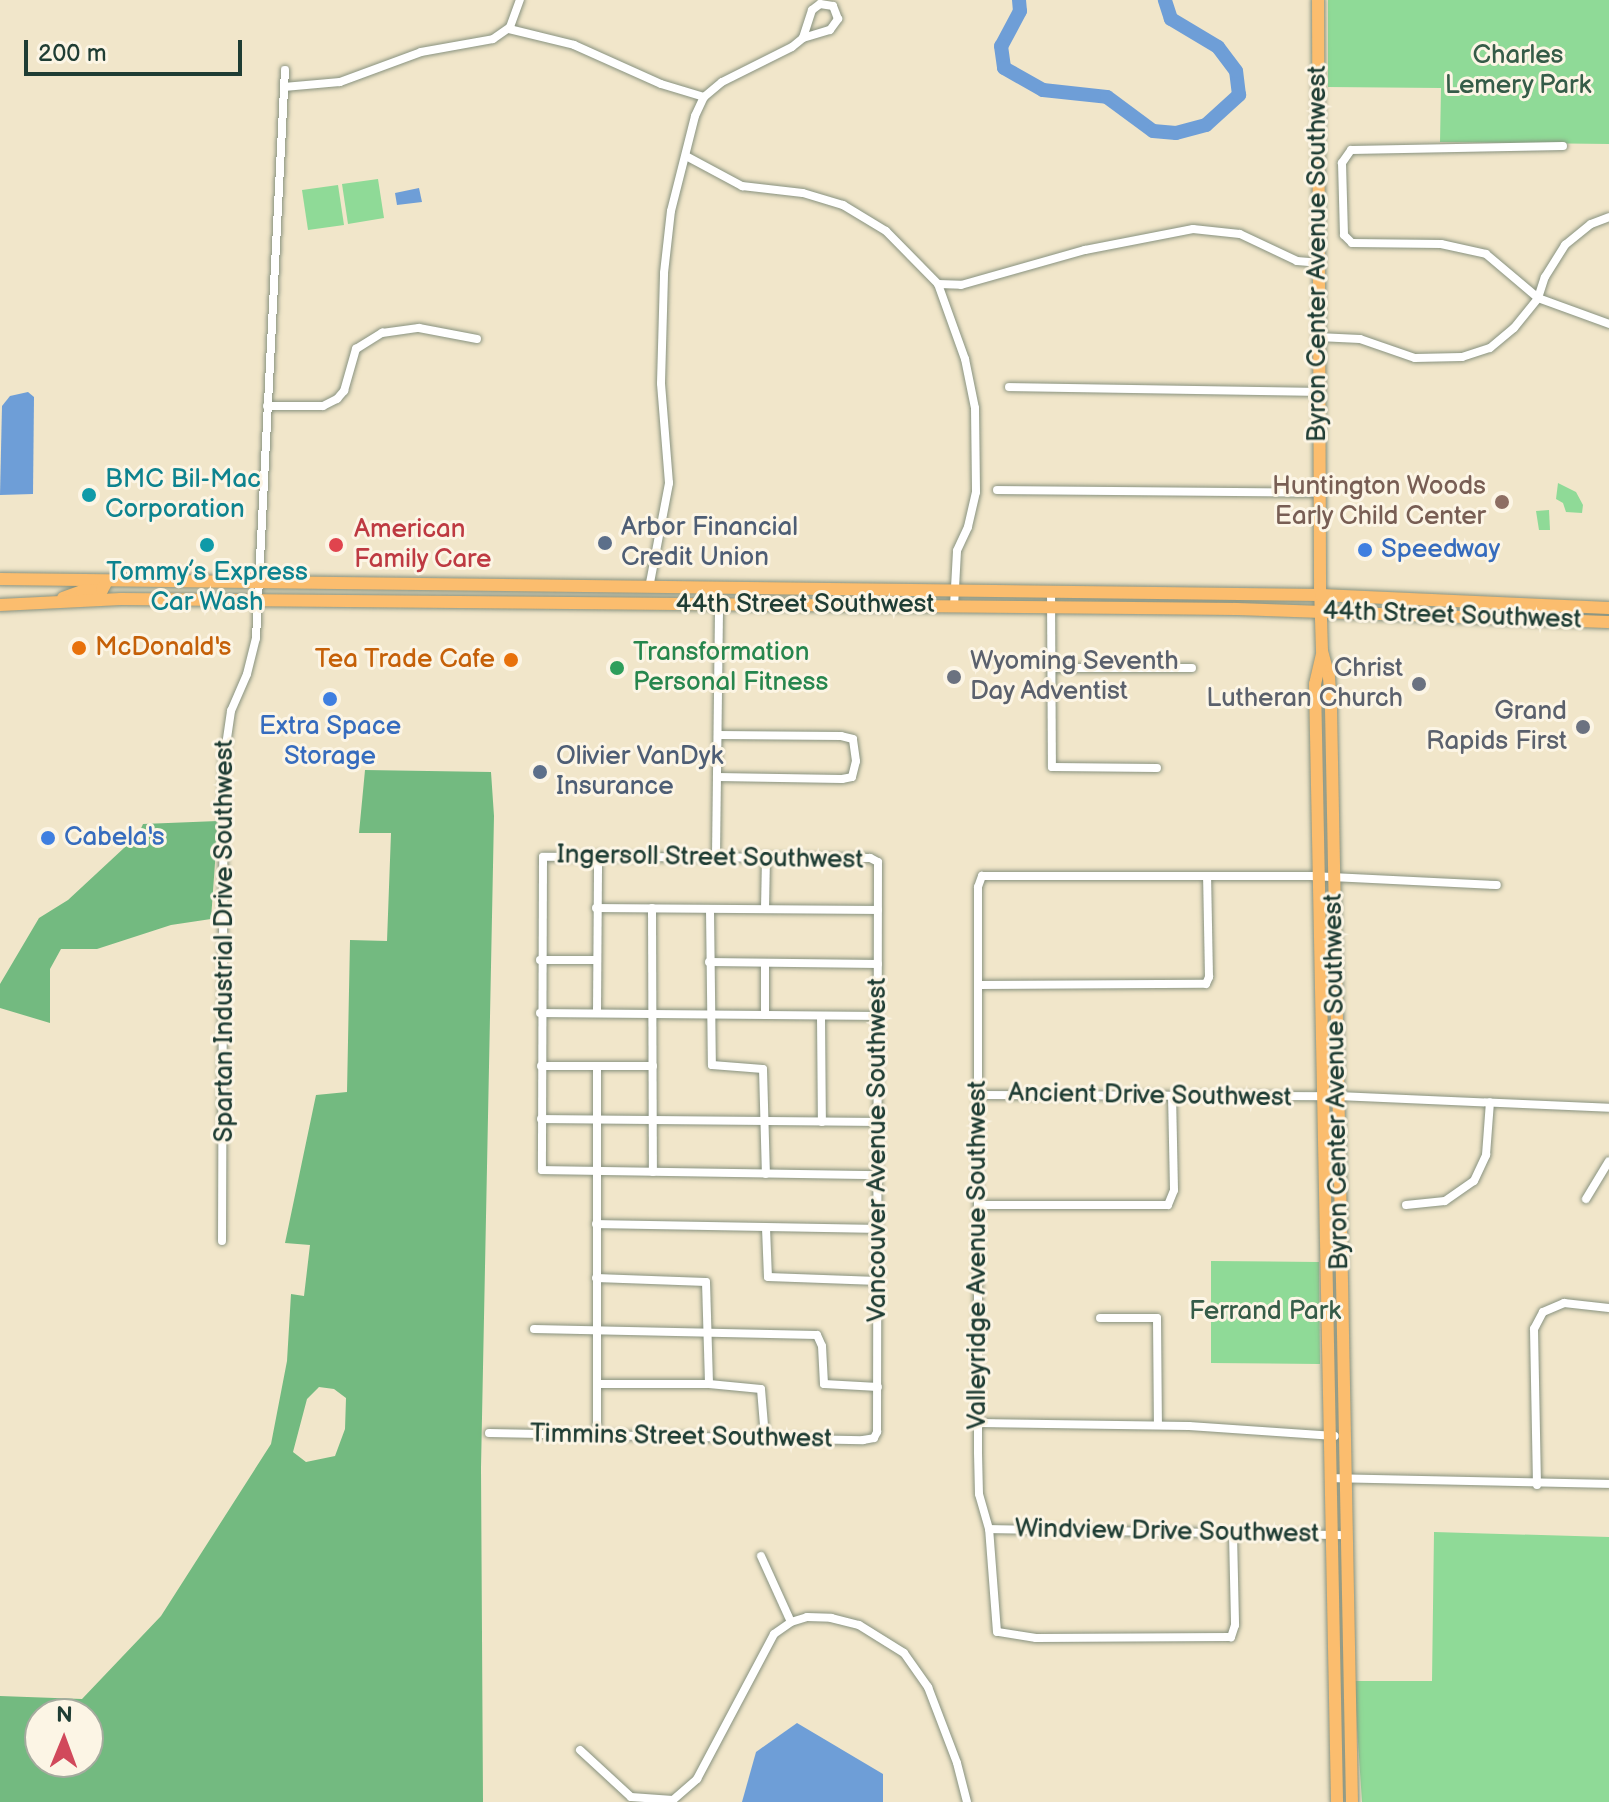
<!DOCTYPE html>
<meta charset="utf-8">
<style>
body{margin:0}
#map{position:relative;width:1609px;height:1802px;overflow:hidden;background:#f1e6ca;font-family:"Balsamiq Sans",sans-serif}
div>[style]{position:absolute}
[style*='--x']{left:calc(var(--x)*1px);top:calc(var(--y)*1px);width:calc(var(--w)*1px);rotate:calc(var(--a)*1deg)}
.green>*{inset:0;background:#8fda97}
.forest>*{inset:0;background:#73ba80}
.water>*{inset:0;background:#6e9ed7}
.river>*{height:14px;margin:-7px;padding:0 7px;transform-origin:7px;border-radius:7px;background:#6e9ed7}
.roads{filter:drop-shadow(0 0 2px #88927f) drop-shadow(0 0 2px #88927f)}
.street>*{height:8px;margin:-4px;padding:0 4px;transform-origin:4px;border-radius:4px;background:#fff}
.primary>*{height:12px;margin:-6px;padding:0 6px;transform-origin:6px;border-radius:6px;background:#fbbd6e}
.dots>*{width:22px;height:22px;translate:-50% -50%;box-sizing:border-box;border:4px solid #fcf5e5;border-radius:50%}
span{translate:-50% -50%;white-space:nowrap;text-align:center;line-height:1.15;-webkit-text-stroke:6px #fcf5e5;paint-order:stroke}
.park-label{font-size:26px;color:#355c48}
.street-label{font-size:26px;color:#1f3d34}
.culture-label{font-size:26px;color:#0d838f}
.left{translate:0 -50%;text-align:left}
.education-label{font-size:26px;color:#785e54}
.right{translate:-100% -50%;text-align:right}
.service-label{font-size:26px;color:#4e5e75}
.health-label{font-size:26px;color:#be3a42}
.shop-label{font-size:26px;color:#366cbe}
.food-label{font-size:26px;color:#c56008}
.leisure-label{font-size:26px;color:#27864d}
.worship-label{font-size:26px;color:#5b616d}
.north{position:absolute;left:24px;top:1698px;width:80px;height:80px;box-sizing:border-box;background:#fcf5e5;border:2px solid #a4ab9e;border-radius:50%;rotate:1deg;font-size:22px;font-weight:700;line-height:32px;text-align:center;color:#1f3d34}
.north::after{content:'';display:block;margin:auto;width:28px;height:36px;background:#d1495b;clip-path:polygon(50% 0,100% 100%,50% 72%,0 100%)}
.scale{position:absolute;left:24px;top:40px;width:218px;height:36px;box-sizing:border-box;border:4px solid #1f3d34;border-top:0;padding-left:10px;font-size:24px;line-height:28px;white-space:nowrap;color:#1f3d34;-webkit-text-stroke:6px #fcf5e5;paint-order:stroke}
</style>
<div id="map">
<div class="green">
<i style="clip-path:polygon(1328px 0,1609px 0,1609px 144px,1440px 142px,1441px 88px,1328px 87px)"></i>
<i style="clip-path:polygon(378px 179px,384px 218px,348px 224px,342px 184px)"></i>
<i style="clip-path:polygon(338px 185px,344px 225px,308px 230px,302px 190px)"></i>
<i style="clip-path:polygon(1558px 483px,1576px 492px,1583px 505px,1582px 513px,1566px 512px,1563px 503px,1556px 499px)"></i>
<i style="clip-path:polygon(1549px 510px,1550px 530px,1539px 530px,1536px 511px)"></i>
<i style="clip-path:polygon(1211px 1261px,1319px 1262px,1320px 1364px,1211px 1363px)"></i>
<i style="clip-path:polygon(1434px 1532px,1609px 1537px,1609px 1802px,1362px 1802px,1354px 1681px,1432px 1681px)"></i>
</div>
<div class="forest">
<i style="clip-path:polygon(evenodd,365px 770px,491px 772px,494px 816px,481px 1468px,483px 1802px,0 1802px,0 1696px,82px 1699px,161px 1616px,271px 1444px,287px 1361px,291px 1294px,304px 1296px,310px 1245px,285px 1243px,316px 1095px,347px 1092px,350px 940px,387px 941px,391px 833px,359px 833px,365px 770px,319px 1387px,334px 1389px,346px 1398px,345px 1429px,335px 1456px,306px 1462px,293px 1452px,307px 1399px,319px 1387px,365px 770px,40px 1714px,88px 1714px,88px 1762px,40px 1762px,40px 1714px)"></i>
<i style="clip-path:polygon(218px 821px,211px 919px,171px 925px,97px 949px,61px 949px,50px 969px,50px 1023px,0 1008px,0 984px,39px 918px,68px 900px,138px 835px,143px 824px)"></i>
</div>
<div class="water">
<i style="clip-path:polygon(419px 188px,422px 202px,397px 205px,395px 193px)"></i>
<i style="clip-path:polygon(28px 392px,34px 397px,33px 494px,0 495px,2px 406px,10px 396px)"></i>
<i style="clip-path:polygon(797px 1723px,883px 1774px,883px 1802px,742px 1802px,756px 1752px)"></i>
</div>
<div class="river">
<i style="--x:1019;--y:0;--w:11;--a:85"></i>
<i style="--x:1020;--y:11;--w:40;--a:118"></i>
<i style="--x:1001;--y:46;--w:22;--a:82"></i>
<i style="--x:1004;--y:68;--w:45;--a:29.4"></i>
<i style="--x:1043;--y:90;--w:64;--a:6.2"></i>
<i style="--x:1107;--y:97;--w:57;--a:36.5"></i>
<i style="--x:1153;--y:131;--w:23;--a:5"></i>
<i style="--x:1176;--y:133;--w:31;--a:-15"></i>
<i style="--x:1206;--y:125;--w:45;--a:-42.3"></i>
<i style="--x:1239;--y:95;--w:24;--a:-97"></i>
<i style="--x:1236;--y:71;--w:30;--a:-127"></i>
<i style="--x:1218;--y:47;--w:55;--a:-149.2"></i>
<i style="--x:1171;--y:19;--w:20;--a:-108"></i>
</div>
<div class="roads">
<div class="street">
<i style="--x:509;--y:29;--w:67;--a:13.8"></i>
<i style="--x:574;--y:45;--w:95;--a:24.1"></i>
<i style="--x:661;--y:84;--w:45;--a:16.8"></i>
<i style="--x:284;--y:87;--w:56;--a:-5.1"></i>
<i style="--x:340;--y:82;--w:86;--a:-20.3"></i>
<i style="--x:421;--y:52;--w:73;--a:-10.2"></i>
<i style="--x:493;--y:39;--w:21;--a:-35"></i>
<i style="--x:510;--y:27;--w:29;--a:-70"></i>
<i style="--x:1563;--y:146;--w:212;--a:178.9"></i>
<i style="--x:1351;--y:150;--w:16;--a:125"></i>
<i style="--x:1342;--y:163;--w:72;--a:88.4"></i>
<i style="--x:1344;--y:235;--w:11;--a:45"></i>
<i style="--x:1352;--y:243;--w:89;--a:0.6"></i>
<i style="--x:1441;--y:244;--w:46;--a:12.5"></i>
<i style="--x:1486;--y:254;--w:68;--a:40.2"></i>
<i style="--x:1538;--y:298;--w:76;--a:20.1"></i>
<i style="--x:686;--y:156;--w:64;--a:28.2"></i>
<i style="--x:742;--y:186;--w:61;--a:6.5"></i>
<i style="--x:803;--y:193;--w:42;--a:16.7"></i>
<i style="--x:843;--y:205;--w:50;--a:31.2"></i>
<i style="--x:886;--y:231;--w:74;--a:45.5"></i>
<i style="--x:938;--y:284;--w:80;--a:70.2"></i>
<i style="--x:965;--y:359;--w:50;--a:78.5"></i>
<i style="--x:975;--y:408;--w:84;--a:89.3"></i>
<i style="--x:976;--y:492;--w:36;--a:103"></i>
<i style="--x:968;--y:527;--w:26;--a:115"></i>
<i style="--x:957;--y:551;--w:55;--a:93.1"></i>
<i style="--x:938;--y:284;--w:23;--a:2"></i>
<i style="--x:961;--y:285;--w:129;--a:-15.8"></i>
<i style="--x:1085;--y:250;--w:110;--a:-11"></i>
<i style="--x:1193;--y:229;--w:47;--a:6.1"></i>
<i style="--x:1240;--y:234;--w:63;--a:25.3"></i>
<i style="--x:1297;--y:261;--w:21;--a:5"></i>
<i style="--x:1318;--y:337;--w:42;--a:2.7"></i>
<i style="--x:1360;--y:339;--w:58;--a:19.1"></i>
<i style="--x:1415;--y:358;--w:47;--a:-1.2"></i>
<i style="--x:1462;--y:357;--w:29;--a:-18"></i>
<i style="--x:1490;--y:348;--w:31;--a:-40"></i>
<i style="--x:1514;--y:328;--w:38;--a:-51"></i>
<i style="--x:1538;--y:298;--w:22;--a:-72"></i>
<i style="--x:1545;--y:277;--w:38;--a:-58"></i>
<i style="--x:1565;--y:245;--w:33;--a:-39"></i>
<i style="--x:1591;--y:224;--w:19;--a:-21"></i>
<i style="--x:1009;--y:387;--w:310;--a:0.9"></i>
<i style="--x:267;--y:406;--w:56;--a:0"></i>
<i style="--x:323;--y:406;--w:16;--a:-27"></i>
<i style="--x:337;--y:399;--w:11;--a:-49"></i>
<i style="--x:344;--y:391;--w:44;--a:-74.1"></i>
<i style="--x:356;--y:349;--w:31;--a:-32"></i>
<i style="--x:382;--y:333;--w:37;--a:-8"></i>
<i style="--x:419;--y:328;--w:59;--a:10.7"></i>
<i style="--x:997;--y:490;--w:323;--a:0.5"></i>
<i style="--x:649;--y:588;--w:107;--a:-79.2"></i>
<i style="--x:669;--y:483;--w:100;--a:-94.6"></i>
<i style="--x:661;--y:383;--w:110;--a:-88.4"></i>
<i style="--x:664;--y:273;--w:62;--a:-83.6"></i>
<i style="--x:671;--y:211;--w:98;--a:-75.8"></i>
<i style="--x:695;--y:116;--w:21;--a:-65"></i>
<i style="--x:704;--y:97;--w:23;--a:-40"></i>
<i style="--x:722;--y:82;--w:78;--a:-26.6"></i>
<i style="--x:792;--y:47;--w:14;--a:-39"></i>
<i style="--x:803;--y:38;--w:28;--a:-17"></i>
<i style="--x:830;--y:30;--w:14;--a:-54"></i>
<i style="--x:838;--y:19;--w:14;--a:-111"></i>
<i style="--x:833;--y:6;--w:13;--a:-171"></i>
<i style="--x:820;--y:4;--w:10;--a:143"></i>
<i style="--x:812;--y:10;--w:29;--a:108"></i>
<i style="--x:1051;--y:592;--w:175;--a:89.7"></i>
<i style="--x:1052;--y:767;--w:105;--a:0.5"></i>
<i style="--x:1051;--y:668;--w:141;--a:0"></i>
<i style="--x:717;--y:777;--w:125;--a:0.9"></i>
<i style="--x:842;--y:779;--w:10;--a:-11"></i>
<i style="--x:852;--y:777;--w:16;--a:-76"></i>
<i style="--x:856;--y:761;--w:22;--a:-98"></i>
<i style="--x:853;--y:739;--w:12;--a:-166"></i>
<i style="--x:841;--y:736;--w:123;--a:-179.5"></i>
<i style="--x:716;--y:856;--w:252;--a:-89.3"></i>
<i style="--x:596;--y:908;--w:282;--a:0.4"></i>
<i style="--x:652;--y:908;--w:264;--a:89.8"></i>
<i style="--x:765;--y:909;--w:52;--a:-88.9"></i>
<i style="--x:710;--y:910;--w:155;--a:89.3"></i>
<i style="--x:712;--y:1065;--w:51;--a:4.5"></i>
<i style="--x:763;--y:1069;--w:105;--a:88.4"></i>
<i style="--x:540;--y:960;--w:57;--a:0"></i>
<i style="--x:709;--y:962;--w:169;--a:0.7"></i>
<i style="--x:978;--y:985;--w:228;--a:-0.3"></i>
<i style="--x:1206;--y:984;--w:8;--a:-67"></i>
<i style="--x:1209;--y:977;--w:101;--a:-91.1"></i>
<i style="--x:540;--y:1013;--w:338;--a:0.5"></i>
<i style="--x:597;--y:1013;--w:158;--a:-89.6"></i>
<i style="--x:765;--y:1015;--w:52;--a:-90"></i>
<i style="--x:821;--y:1017;--w:105;--a:89.5"></i>
<i style="--x:541;--y:1066;--w:112;--a:0"></i>
<i style="--x:978;--y:1095;--w:360;--a:0.2"></i>
<i style="--x:1338;--y:1096;--w:271;--a:2.5"></i>
<i style="--x:541;--y:1119;--w:337;--a:0.5"></i>
<i style="--x:1586;--y:1199;--w:44;--a:-58.8"></i>
<i style="--x:979;--y:1205;--w:189;--a:0"></i>
<i style="--x:1168;--y:1205;--w:16;--a:-68"></i>
<i style="--x:1174;--y:1190;--w:92;--a:-91.2"></i>
<i style="--x:1406;--y:1205;--w:39;--a:-6"></i>
<i style="--x:1445;--y:1201;--w:35;--a:-35"></i>
<i style="--x:1474;--y:1181;--w:29;--a:-65"></i>
<i style="--x:1486;--y:1155;--w:53;--a:-85.7"></i>
<i style="--x:596;--y:1224;--w:282;--a:1"></i>
<i style="--x:766;--y:1228;--w:49;--a:87.7"></i>
<i style="--x:768;--y:1277;--w:110;--a:2.1"></i>
<i style="--x:222;--y:1241;--w:482;--a:-89.8"></i>
<i style="--x:224;--y:759;--w:49;--a:-81.7"></i>
<i style="--x:231;--y:711;--w:40;--a:-66.6"></i>
<i style="--x:247;--y:674;--w:37;--a:-76"></i>
<i style="--x:256;--y:638;--w:569;--a:-87.08"></i>
<i style="--x:596;--y:1278;--w:110;--a:2.1"></i>
<i style="--x:706;--y:1282;--w:102;--a:88.3"></i>
<i style="--x:1100;--y:1318;--w:57;--a:0"></i>
<i style="--x:1157;--y:1318;--w:107;--a:89.5"></i>
<i style="--x:534;--y:1329;--w:283;--a:1.2"></i>
<i style="--x:817;--y:1335;--w:12;--a:66"></i>
<i style="--x:822;--y:1346;--w:38;--a:87"></i>
<i style="--x:824;--y:1384;--w:54;--a:3.2"></i>
<i style="--x:597;--y:1384;--w:112;--a:0"></i>
<i style="--x:709;--y:1384;--w:52;--a:5.5"></i>
<i style="--x:761;--y:1389;--w:49;--a:85.3"></i>
<i style="--x:979;--y:1423;--w:210;--a:0.8"></i>
<i style="--x:1189;--y:1426;--w:146;--a:3.9"></i>
<i style="--x:489;--y:1433;--w:374;--a:1.1"></i>
<i style="--x:863;--y:1440;--w:11;--a:-10"></i>
<i style="--x:874;--y:1438;--w:7;--a:-63"></i>
<i style="--x:877;--y:1432;--w:570;--a:-89.9"></i>
<i style="--x:878;--y:862;--w:9;--a:-153"></i>
<i style="--x:870;--y:858;--w:327;--a:-179.8"></i>
<i style="--x:543;--y:857;--w:313;--a:90.2"></i>
<i style="--x:542;--y:1170;--w:335;--a:0.9"></i>
<i style="--x:597;--y:1435;--w:368;--a:-90"></i>
<i style="--x:1330;--y:1478;--w:279;--a:1.2"></i>
<i style="--x:1537;--y:1485;--w:156;--a:-91.1"></i>
<i style="--x:1534;--y:1329;--w:19;--a:-62"></i>
<i style="--x:1543;--y:1312;--w:23;--a:-23"></i>
<i style="--x:1564;--y:1303;--w:45;--a:6.3"></i>
<i style="--x:989;--y:1529;--w:357;--a:1"></i>
<i style="--x:1233;--y:1534;--w:91;--a:88.7"></i>
<i style="--x:1235;--y:1625;--w:13;--a:108"></i>
<i style="--x:1231;--y:1637;--w:195;--a:179.7"></i>
<i style="--x:1036;--y:1638;--w:39;--a:-171"></i>
<i style="--x:997;--y:1632;--w:103;--a:-94.4"></i>
<i style="--x:989;--y:1529;--w:36;--a:-106"></i>
<i style="--x:979;--y:1494;--w:42;--a:-91.4"></i>
<i style="--x:978;--y:1452;--w:565;--a:-90"></i>
<i style="--x:978;--y:887;--w:12;--a:-70"></i>
<i style="--x:982;--y:876;--w:329;--a:0"></i>
<i style="--x:1311;--y:876;--w:186;--a:2.8"></i>
<i style="--x:761;--y:1556;--w:72;--a:65.6"></i>
<i style="--x:580;--y:1750;--w:69;--a:42.7"></i>
<i style="--x:631;--y:1797;--w:42;--a:4.1"></i>
<i style="--x:673;--y:1800;--w:32;--a:-41"></i>
<i style="--x:697;--y:1779;--w:164;--a:-62"></i>
<i style="--x:774;--y:1634;--w:21;--a:-35"></i>
<i style="--x:791;--y:1622;--w:17;--a:-17"></i>
<i style="--x:807;--y:1617;--w:24;--a:2"></i>
<i style="--x:831;--y:1618;--w:29;--a:14"></i>
<i style="--x:859;--y:1625;--w:53;--a:31.9"></i>
<i style="--x:904;--y:1653;--w:42;--a:54.8"></i>
<i style="--x:928;--y:1687;--w:81;--a:69.1"></i>
<i style="--x:957;--y:1763;--w:40;--a:75.6"></i>
</div>
<div class="primary">
<i style="--x:1318;--y:0;--w:587;--a:89.8"></i>
<i style="--x:1320;--y:587;--w:64;--a:88.2"></i>
<i style="--x:1322;--y:651;--w:27;--a:75"></i>
<i style="--x:1329;--y:677;--w:32;--a:86"></i>
<i style="--x:1331;--y:709;--w:1093;--a:88.9"></i>
<i style="--x:0;--y:579;--w:1321;--a:0.69"></i>
<i style="--x:1321;--y:595;--w:288;--a:2.6"></i>
<i style="--x:63;--y:598;--w:20;--a:-20"></i>
<i style="--x:82;--y:591;--w:20;--a:-3"></i>
<i style="--x:102;--y:590;--w:10;--a:-61"></i>
<i style="--x:0;--y:605;--w:121;--a:-2.8"></i>
<i style="--x:121;--y:599;--w:1115;--a:0.51"></i>
<i style="--x:1236;--y:609;--w:373;--a:2"></i>
<i style="--x:1322;--y:654;--w:31;--a:103"></i>
<i style="--x:1315;--y:684;--w:1118;--a:88.87"></i>
</div>
</div>
<div class="dots">
<i style="left:89px;top:495px;background:#0f9aa8"></i>
<i style="left:1502px;top:502px;background:#8d6e63"></i>
<i style="left:605px;top:543px;background:#5c6f8a"></i>
<i style="left:207px;top:545px;background:#0f9aa8"></i>
<i style="left:336px;top:545px;background:#e0444e"></i>
<i style="left:1365px;top:550px;background:#3f7fe0"></i>
<i style="left:79px;top:648px;background:#e8710a"></i>
<i style="left:511px;top:660px;background:#e8710a"></i>
<i style="left:617px;top:668px;background:#2e9e5b"></i>
<i style="left:954px;top:677px;background:#6b7280"></i>
<i style="left:1419px;top:684px;background:#6b7280"></i>
<i style="left:330px;top:699px;background:#3f7fe0"></i>
<i style="left:1583px;top:727px;background:#6b7280"></i>
<i style="left:540px;top:772px;background:#5c6f8a"></i>
<i style="left:48px;top:838px;background:#3f7fe0"></i>
</div>
<div class="park-label">
<span style="left:1518px;top:71px">Charles<br>Lemery Park</span>
<span style="left:1265px;top:1312px">Ferrand Park</span>
</div>
<div class="street-label">
<span style="left:1318px;top:254px;rotate:-90deg">Byron Center Avenue Southwest</span>
<span style="left:805px;top:605px">44th Street Southwest</span>
<span style="left:1452px;top:616px;rotate:2deg">44th Street Southwest</span>
<span style="left:710px;top:858px;rotate:1deg">Ingersoll Street Southwest</span>
<span style="left:225px;top:941px;rotate:-90deg">Spartan Industrial Drive Southwest</span>
<span style="left:1337px;top:1082px;rotate:-91deg">Byron Center Avenue Southwest</span>
<span style="left:1150px;top:1096px;rotate:1deg">Ancient Drive Southwest</span>
<span style="left:878px;top:1150px;rotate:-90deg">Vancouver Avenue Southwest</span>
<span style="left:978px;top:1255px;rotate:-90deg">Valleyridge Avenue Southwest</span>
<span style="left:681px;top:1437px;rotate:1deg">Timmins Street Southwest</span>
<span style="left:1167px;top:1532px;rotate:1deg">Windview Drive Southwest</span>
</div>
<div class="culture-label">
<span class="left" style="left:105px;top:495px">BMC Bil-Mac<br>Corporation</span>
<span style="left:207px;top:588px">Tommy’s Express<br>Car Wash</span>
</div>
<div class="education-label">
<span class="right" style="left:1486px;top:502px">Huntington Woods<br>Early Child Center</span>
</div>
<div class="service-label">
<span class="left" style="left:621px;top:543px">Arbor Financial<br>Credit Union</span>
<span class="left" style="left:556px;top:772px">Olivier VanDyk<br>Insurance</span>
</div>
<div class="health-label">
<span class="left" style="left:354px;top:545px">American<br>Family Care</span>
</div>
<div class="shop-label">
<span class="left" style="left:1381px;top:550px">Speedway</span>
<span style="left:330px;top:742px">Extra Space<br>Storage</span>
<span class="left" style="left:64px;top:838px">Cabela's</span>
</div>
<div class="food-label">
<span class="left" style="left:95px;top:648px">McDonald's</span>
<span class="right" style="left:495px;top:660px">Tea Trade Cafe</span>
</div>
<div class="leisure-label">
<span class="left" style="left:633px;top:668px">Transformation<br>Personal Fitness</span>
</div>
<div class="worship-label">
<span class="left" style="left:970px;top:677px">Wyoming Seventh<br>Day Adventist</span>
<span class="right" style="left:1403px;top:684px">Christ<br>Lutheran Church</span>
<span class="right" style="left:1567px;top:727px">Grand<br>Rapids First</span>
</div>
<div class="north">N</div>
<div class="scale">200 m</div>
</div>
